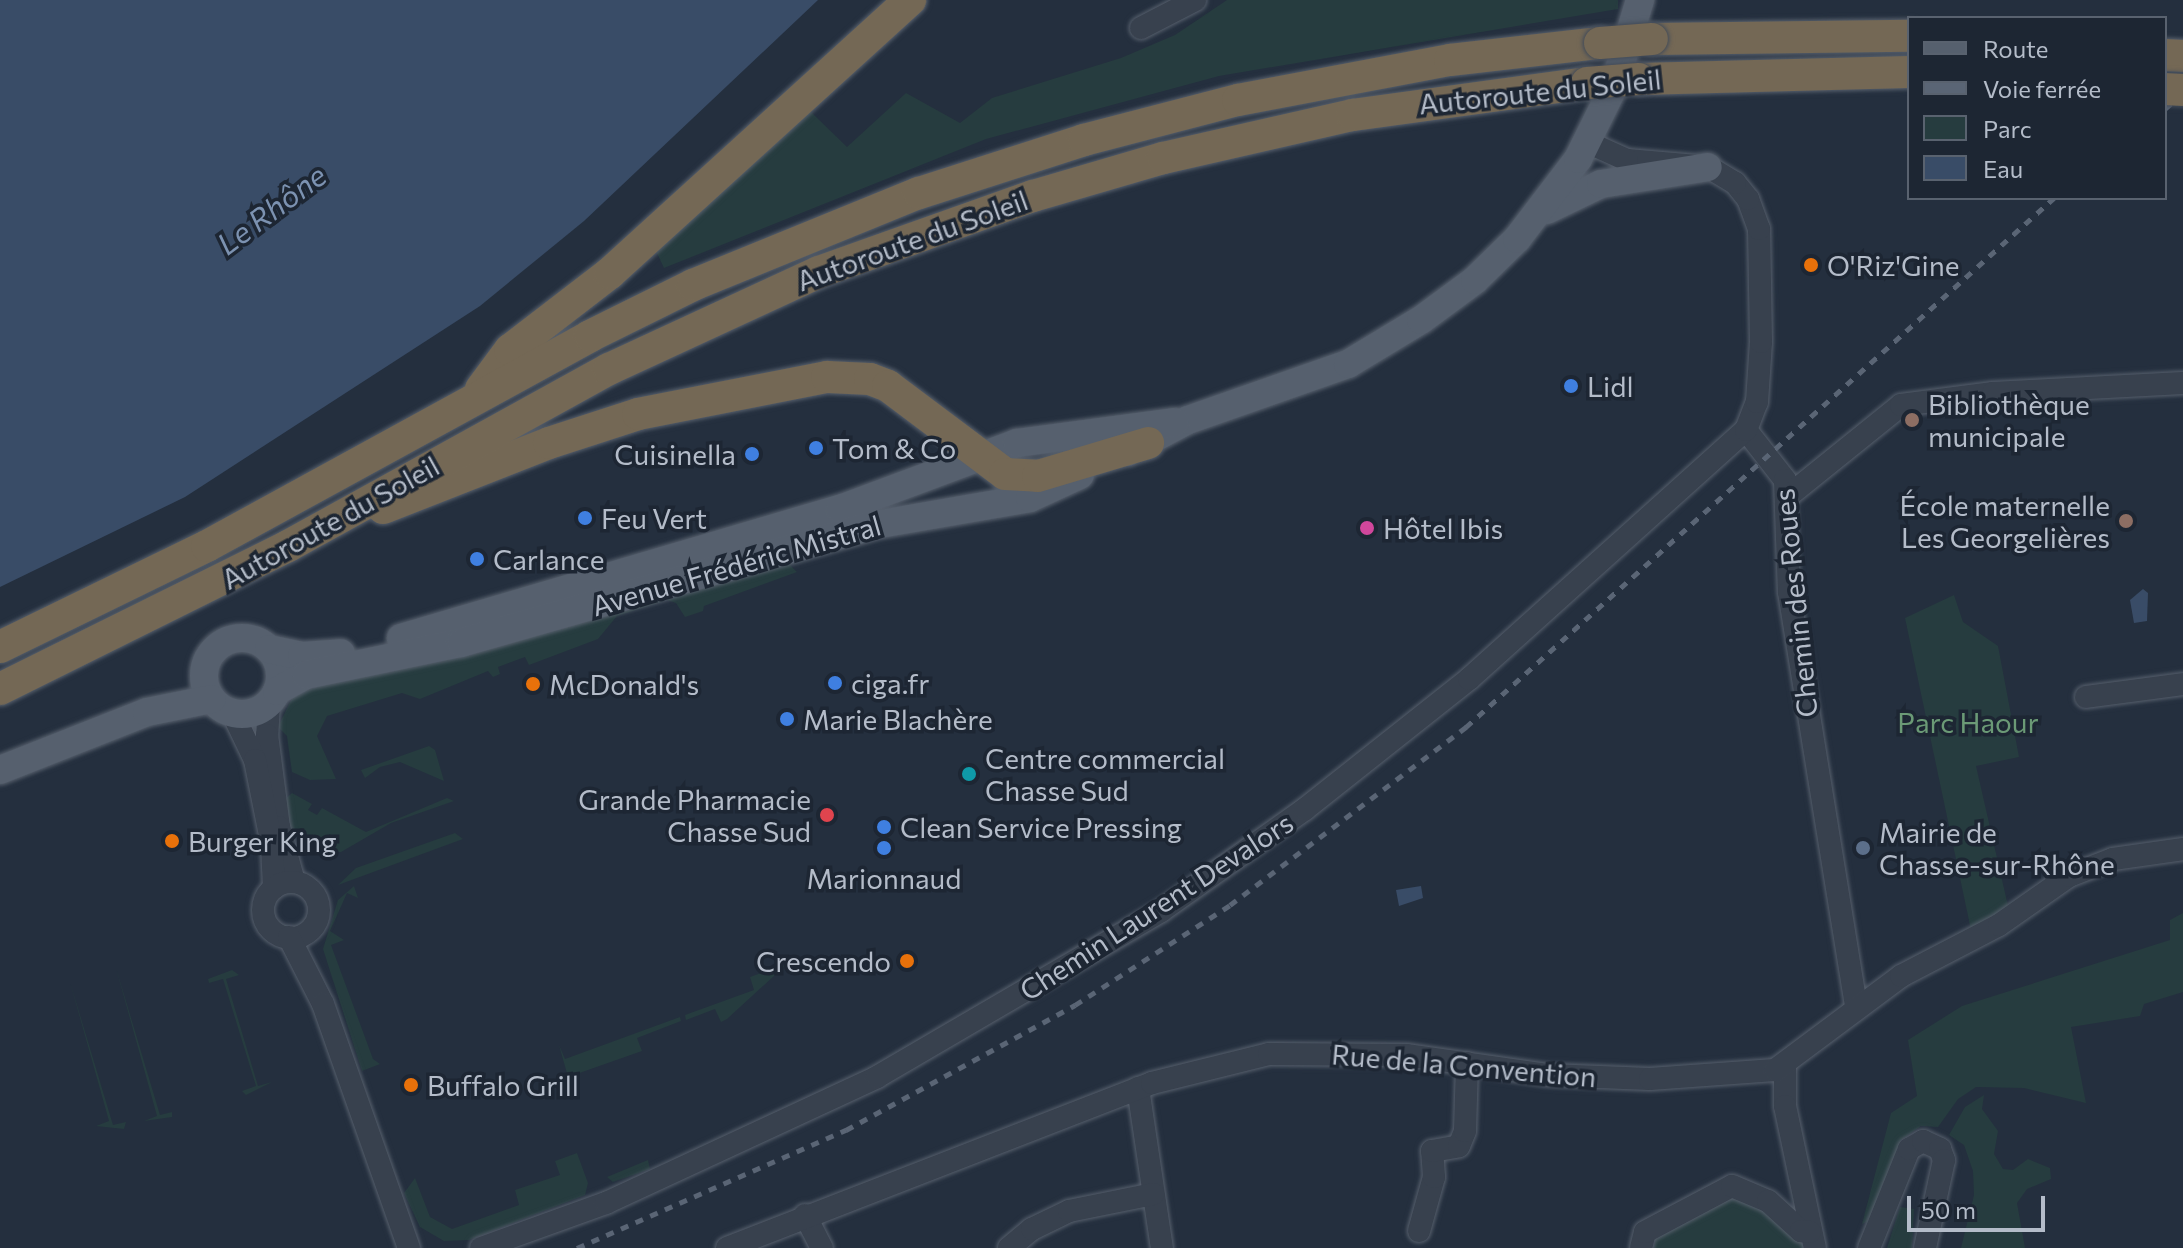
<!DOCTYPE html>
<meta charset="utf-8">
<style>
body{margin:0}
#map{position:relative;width:2183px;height:1248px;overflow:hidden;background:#242f3e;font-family:Commissioner,sans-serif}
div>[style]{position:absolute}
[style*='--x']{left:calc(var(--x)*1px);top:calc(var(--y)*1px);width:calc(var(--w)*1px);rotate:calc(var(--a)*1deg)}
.green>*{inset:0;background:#263c3f}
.water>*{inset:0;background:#394c67}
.roads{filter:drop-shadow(0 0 2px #565f6c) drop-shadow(0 0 2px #565f6c)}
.minor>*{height:22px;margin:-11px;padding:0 11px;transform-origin:11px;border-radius:11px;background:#38414e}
.minor>.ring{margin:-11px;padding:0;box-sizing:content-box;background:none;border:22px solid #38414e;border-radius:50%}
.major>*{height:28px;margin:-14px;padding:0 14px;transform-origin:14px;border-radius:14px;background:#56606e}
.major>.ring{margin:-14px;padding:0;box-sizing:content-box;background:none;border:28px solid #56606e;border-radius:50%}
.highway>*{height:32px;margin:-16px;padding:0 16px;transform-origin:16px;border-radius:16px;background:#746855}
.rail>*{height:5px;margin-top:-2.5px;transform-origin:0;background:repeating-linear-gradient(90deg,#5a6575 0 8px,transparent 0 16px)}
.bridges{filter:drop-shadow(0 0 2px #434c59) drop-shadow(0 0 2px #434c59)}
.highway-bridge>*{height:32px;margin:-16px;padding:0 16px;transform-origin:16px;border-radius:16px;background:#746855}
.dots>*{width:22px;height:22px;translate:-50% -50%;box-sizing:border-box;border:4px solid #1d2633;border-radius:50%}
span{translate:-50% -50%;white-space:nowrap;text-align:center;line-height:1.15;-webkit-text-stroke:7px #1d2633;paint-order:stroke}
.street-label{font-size:28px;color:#b4bcc9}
.poi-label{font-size:28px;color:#b4bcc9}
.left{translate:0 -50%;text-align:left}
.right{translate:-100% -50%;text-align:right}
.park-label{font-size:28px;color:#6b9a76}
.water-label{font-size:30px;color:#7c92b1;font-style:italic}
.legend{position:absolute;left:1907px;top:16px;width:260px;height:184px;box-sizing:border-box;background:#1d2633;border:2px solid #59626f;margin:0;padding:10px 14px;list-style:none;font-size:24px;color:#b4bcc9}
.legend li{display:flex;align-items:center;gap:16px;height:40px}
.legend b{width:40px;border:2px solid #59626f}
.scale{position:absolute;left:1907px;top:1196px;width:138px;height:36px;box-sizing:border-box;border:4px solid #b4bcc9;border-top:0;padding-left:10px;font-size:24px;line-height:28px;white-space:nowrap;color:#b4bcc9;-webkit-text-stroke:6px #1d2633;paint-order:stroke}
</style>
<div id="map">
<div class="green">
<i style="clip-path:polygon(1227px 0,1618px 0,1618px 9px,1219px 76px,986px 139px,664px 268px,656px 251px,810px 111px,847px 147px,906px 93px,960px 123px,992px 98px,1121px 58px,1175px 35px)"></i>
<i style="clip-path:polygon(786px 561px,797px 572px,704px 606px,703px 611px,685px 617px,676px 603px,667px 600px,617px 616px,598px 639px,529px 665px,525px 657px,498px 667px,500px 674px,493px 677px,488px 671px,420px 699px,402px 693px,327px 716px,317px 736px,336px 779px,310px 780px,292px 772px,287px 736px,278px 727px,295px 692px)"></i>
<i style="clip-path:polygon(1954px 595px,1963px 622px,1998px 646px,2019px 757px,1976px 766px,2008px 906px,1971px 930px,1905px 618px)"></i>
<i style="clip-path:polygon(429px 746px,435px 750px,444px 781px,400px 762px,380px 767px,365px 778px,361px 770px)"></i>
<i style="clip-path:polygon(292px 793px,312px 804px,308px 810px,317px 815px,322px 808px,366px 832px,447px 798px,454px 801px,391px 823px,341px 852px,329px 852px,303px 843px,291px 831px,283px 801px)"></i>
<i style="clip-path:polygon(455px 833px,463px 839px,338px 885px,356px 868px)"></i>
<i style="clip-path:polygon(354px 886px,358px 898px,347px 893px,330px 931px,344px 940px,331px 945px,373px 1059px,380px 1064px,362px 1071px,323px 949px,338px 900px)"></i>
<i style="clip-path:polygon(2183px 913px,2183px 992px,2144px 1004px,2140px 1016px,2071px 1027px,2086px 1103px,2024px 1088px,1976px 1087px,1958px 1099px,1938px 1127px,1921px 1126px,1901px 1140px,1869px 1221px,1862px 1224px,1891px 1113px,1917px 1096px,1908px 1040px,1962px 1006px,2170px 940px,2170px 920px)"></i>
<i style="clip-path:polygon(787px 964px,727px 1019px,721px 1022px,715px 1009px,686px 1020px,685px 1015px,754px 990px,750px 977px)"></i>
<i style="clip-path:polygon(116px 968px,160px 1115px,172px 1112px,172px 1117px,144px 1121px,157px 1116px)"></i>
<i style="clip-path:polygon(232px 970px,239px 975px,226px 979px,258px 1086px,272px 1082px,246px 1095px,242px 1091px,256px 1086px,223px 979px,209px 983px,208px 979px)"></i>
<i style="clip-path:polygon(70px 982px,113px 1125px,126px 1122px,124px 1129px,96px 1126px,109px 1121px)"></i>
<i style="clip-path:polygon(680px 1017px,681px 1021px,637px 1038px,642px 1051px,568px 1077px,559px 1045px,565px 1059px)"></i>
<i style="clip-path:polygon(1984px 1095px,1982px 1109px,1998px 1131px,1994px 1154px,2003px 1169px,2013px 1170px,2028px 1159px,2050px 1168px,2051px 1179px,2027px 1189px,2017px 1203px,2025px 1248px,1961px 1248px,1974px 1195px,1973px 1171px,1964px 1145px,1949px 1135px,1965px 1107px)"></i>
<i style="clip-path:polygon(577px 1153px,588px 1183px,585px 1195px,469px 1240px,444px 1241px,420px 1227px,404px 1193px,415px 1178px,430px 1217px,452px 1229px,519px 1205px,515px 1190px,560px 1175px,555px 1161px)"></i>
<i style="clip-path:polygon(648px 1160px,650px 1169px,613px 1182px,607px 1177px)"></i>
<i style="clip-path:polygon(1735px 1191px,1769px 1208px,1806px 1248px,1654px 1248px,1656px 1237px)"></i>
<i style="clip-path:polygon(1900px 1207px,1914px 1209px,1912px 1248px,1887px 1248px)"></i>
</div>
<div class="water">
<i style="clip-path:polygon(0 0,818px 0,584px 221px,480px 306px,185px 497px,0 587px)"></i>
<i style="clip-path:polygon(2143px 589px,2148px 593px,2147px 621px,2134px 623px,2130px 600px)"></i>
<i style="clip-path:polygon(1421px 886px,1423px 898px,1399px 906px,1396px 890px)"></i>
</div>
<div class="roads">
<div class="minor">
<i style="--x:1141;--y:28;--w:61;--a:-27.4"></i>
<i style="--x:1746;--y:430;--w:63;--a:52"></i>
<i style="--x:1785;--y:480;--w:112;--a:88"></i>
<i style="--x:1789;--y:592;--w:420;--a:80.8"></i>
<i style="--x:1787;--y:497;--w:146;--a:-38.9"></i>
<i style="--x:1901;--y:405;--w:93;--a:-7.4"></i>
<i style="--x:1993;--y:393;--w:190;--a:-3"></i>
<i style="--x:2086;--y:697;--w:98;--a:-7.6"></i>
<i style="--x:269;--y:702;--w:33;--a:93"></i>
<i style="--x:267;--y:735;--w:93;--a:82.6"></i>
<i style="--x:279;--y:827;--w:57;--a:74.7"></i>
<i style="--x:232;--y:712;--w:53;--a:64.4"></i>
<i style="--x:255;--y:760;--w:87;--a:78.7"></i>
<i style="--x:272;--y:845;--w:43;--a:87.3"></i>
<i class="ring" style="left:263px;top:882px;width:34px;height:34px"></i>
<i style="--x:289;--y:937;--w:75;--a:63.1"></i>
<i style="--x:323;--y:1004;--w:259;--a:70.6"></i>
<i style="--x:1785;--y:1066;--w:40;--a:90"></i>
<i style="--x:1785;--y:1106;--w:145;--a:78.1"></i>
<i style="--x:1138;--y:1088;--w:162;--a:81.5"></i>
<i style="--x:805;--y:1215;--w:37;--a:63"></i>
<i style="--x:1419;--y:1231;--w:56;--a:-74.5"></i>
<i style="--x:1434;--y:1177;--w:26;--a:-94"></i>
<i style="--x:1432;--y:1151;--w:27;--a:-10"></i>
<i style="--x:1459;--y:1146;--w:16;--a:-68"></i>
<i style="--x:1465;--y:1131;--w:68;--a:-88.3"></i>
<i style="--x:481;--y:1248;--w:133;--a:-19.8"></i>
<i style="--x:606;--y:1203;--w:299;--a:-24.9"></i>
<i style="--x:877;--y:1077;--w:329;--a:-30.3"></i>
<i style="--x:1161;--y:911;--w:176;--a:-35.3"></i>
<i style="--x:1305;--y:809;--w:209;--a:-38.4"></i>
<i style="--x:1469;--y:679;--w:372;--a:-42"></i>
<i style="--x:1746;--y:430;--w:30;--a:-69"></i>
<i style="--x:1757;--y:402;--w:60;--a:-86.2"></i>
<i style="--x:1761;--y:342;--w:113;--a:-91"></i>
<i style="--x:1759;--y:229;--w:32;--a:-110"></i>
<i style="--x:1748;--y:199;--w:21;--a:-129"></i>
<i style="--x:1735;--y:183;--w:31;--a:-149"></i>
<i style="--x:1708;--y:167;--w:81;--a:-175.1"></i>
<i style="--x:1627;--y:160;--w:44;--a:-155.8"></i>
<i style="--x:727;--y:1248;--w:456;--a:-21.2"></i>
<i style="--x:1152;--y:1083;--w:121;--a:-13.9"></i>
<i style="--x:1269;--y:1054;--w:137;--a:0.4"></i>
<i style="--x:1406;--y:1055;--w:144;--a:8"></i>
<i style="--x:1549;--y:1075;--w:101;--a:2.3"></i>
<i style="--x:1650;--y:1079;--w:125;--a:-4.1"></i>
<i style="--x:1775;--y:1070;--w:157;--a:-36.7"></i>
<i style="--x:1901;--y:976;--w:110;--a:-27.5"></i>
<i style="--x:1999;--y:925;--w:85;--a:-35"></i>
<i style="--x:2069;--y:876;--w:47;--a:-21.1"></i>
<i style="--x:2113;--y:859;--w:71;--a:-8.1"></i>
<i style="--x:1009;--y:1248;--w:30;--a:-40"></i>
<i style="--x:1032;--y:1229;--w:41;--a:-25.9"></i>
<i style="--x:1069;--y:1211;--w:86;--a:-11.4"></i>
<i style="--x:1641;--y:1248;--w:16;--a:-76"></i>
<i style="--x:1645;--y:1232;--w:98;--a:-27.9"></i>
<i style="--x:1732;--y:1186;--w:39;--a:23"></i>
<i style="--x:1768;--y:1201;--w:45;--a:42.3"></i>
<i style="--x:1801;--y:1231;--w:9;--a:6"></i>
<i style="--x:1869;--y:1248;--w:107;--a:-68"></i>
<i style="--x:1909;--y:1149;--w:16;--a:-30"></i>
<i style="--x:1923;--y:1141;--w:19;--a:25"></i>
<i style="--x:1940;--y:1149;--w:12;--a:70"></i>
<i style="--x:1944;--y:1160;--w:90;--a:102.2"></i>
</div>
<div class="major">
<i style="--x:1547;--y:210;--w:60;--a:-25.7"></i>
<i style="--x:1601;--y:184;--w:108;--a:-9"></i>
<i style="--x:1128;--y:452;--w:68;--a:-28.1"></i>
<i style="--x:1188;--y:420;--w:170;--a:-19.3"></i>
<i style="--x:1348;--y:364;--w:85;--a:-31.1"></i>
<i style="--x:1421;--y:320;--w:67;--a:-36.5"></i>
<i style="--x:1475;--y:280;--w:59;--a:-44.3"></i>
<i style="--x:1517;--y:239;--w:101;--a:-52.7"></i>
<i style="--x:1578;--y:159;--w:81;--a:-63.7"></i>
<i style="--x:1614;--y:86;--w:90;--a:-73.2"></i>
<i style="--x:401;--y:638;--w:458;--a:-16.4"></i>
<i style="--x:840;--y:509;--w:189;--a:-20.4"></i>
<i style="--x:1017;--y:443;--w:159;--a:-7.6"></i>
<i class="ring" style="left:204px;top:638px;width:48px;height:48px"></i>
<i style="--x:269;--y:649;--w:34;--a:12"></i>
<i style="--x:302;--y:656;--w:39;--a:-4"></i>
<i style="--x:277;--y:691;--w:33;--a:-29"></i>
<i style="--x:306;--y:675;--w:158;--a:-11.7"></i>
<i style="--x:461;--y:643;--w:436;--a:-15.9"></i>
<i style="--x:880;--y:524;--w:152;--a:-9.8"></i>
<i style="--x:1030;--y:498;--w:55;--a:-24.7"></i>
<i style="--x:0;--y:770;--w:158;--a:-21.5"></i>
<i style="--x:147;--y:712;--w:66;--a:-11.3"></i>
</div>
<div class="highway">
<i style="--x:1652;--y:39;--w:257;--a:-0.7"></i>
<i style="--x:2165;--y:55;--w:18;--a:3"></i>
<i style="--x:1639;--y:79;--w:270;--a:-1.5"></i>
<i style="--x:481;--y:389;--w:49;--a:-53.4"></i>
<i style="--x:510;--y:350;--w:126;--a:-37.6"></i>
<i style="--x:610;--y:273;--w:406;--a:-42.3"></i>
<i style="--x:383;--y:508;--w:178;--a:-21.4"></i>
<i style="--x:549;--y:443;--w:94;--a:-18"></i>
<i style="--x:638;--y:414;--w:193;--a:-11.1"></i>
<i style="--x:827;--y:377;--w:43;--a:2.7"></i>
<i style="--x:870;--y:379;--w:19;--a:21"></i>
<i style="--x:888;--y:386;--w:146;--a:36.9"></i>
<i style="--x:1005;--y:474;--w:33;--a:3"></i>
<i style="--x:1038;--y:476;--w:115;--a:-16.7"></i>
<i style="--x:0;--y:647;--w:230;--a:-26"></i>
<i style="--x:207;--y:546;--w:437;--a:-28.7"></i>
<i style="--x:590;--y:336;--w:115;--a:-26.3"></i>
<i style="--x:693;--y:285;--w:244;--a:-22.2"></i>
<i style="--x:919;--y:193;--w:173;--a:-17.8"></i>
<i style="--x:1084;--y:140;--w:159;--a:-14.6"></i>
<i style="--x:1238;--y:100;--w:216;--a:-10.7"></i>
<i style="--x:1450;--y:60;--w:151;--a:-6.5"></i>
<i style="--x:0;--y:689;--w:322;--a:-26.4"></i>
<i style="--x:288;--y:546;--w:367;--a:-28.9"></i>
<i style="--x:609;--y:369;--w:231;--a:-24.8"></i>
<i style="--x:819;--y:272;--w:227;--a:-19.6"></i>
<i style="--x:1033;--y:196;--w:135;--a:-16.3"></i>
<i style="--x:1163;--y:158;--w:195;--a:-12.8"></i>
<i style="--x:1353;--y:115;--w:236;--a:-7.8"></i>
</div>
</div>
<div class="rail">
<i style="--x:2165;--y:109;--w:24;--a:-42"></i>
<i style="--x:577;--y:1248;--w:294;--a:-23.7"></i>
<i style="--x:846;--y:1130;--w:261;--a:-28.6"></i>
<i style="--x:1075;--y:1005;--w:184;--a:-32.8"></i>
<i style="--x:1230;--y:905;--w:296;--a:-37"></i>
<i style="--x:1466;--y:727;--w:791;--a:-41.98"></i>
</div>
<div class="bridges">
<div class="highway-bridge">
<i style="--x:1600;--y:43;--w:52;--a:-4.4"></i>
<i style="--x:1587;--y:83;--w:52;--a:-4.4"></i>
<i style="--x:2165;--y:89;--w:18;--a:3"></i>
</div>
</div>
<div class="dots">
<i style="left:1811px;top:265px;background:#e8710a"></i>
<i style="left:1571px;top:386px;background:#3f7fe0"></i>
<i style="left:1912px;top:420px;background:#8d6e63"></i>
<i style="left:816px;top:448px;background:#3f7fe0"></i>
<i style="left:752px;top:454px;background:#3f7fe0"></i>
<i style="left:585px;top:518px;background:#3f7fe0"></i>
<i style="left:2126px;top:521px;background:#8d6e63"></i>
<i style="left:1367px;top:528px;background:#d1479c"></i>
<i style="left:477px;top:559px;background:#3f7fe0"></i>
<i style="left:835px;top:683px;background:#3f7fe0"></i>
<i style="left:533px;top:684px;background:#e8710a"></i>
<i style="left:787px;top:719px;background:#3f7fe0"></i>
<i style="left:969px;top:774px;background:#0f9aa8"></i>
<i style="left:827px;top:815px;background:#e0444e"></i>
<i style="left:884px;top:827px;background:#3f7fe0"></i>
<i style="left:172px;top:841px;background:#e8710a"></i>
<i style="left:884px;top:848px;background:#3f7fe0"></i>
<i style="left:1863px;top:848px;background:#5c6f8a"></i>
<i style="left:907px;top:961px;background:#e8710a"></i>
<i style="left:411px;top:1085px;background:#e8710a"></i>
</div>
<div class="street-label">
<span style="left:1540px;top:91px;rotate:-6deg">Autoroute du Soleil</span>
<span style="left:912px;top:240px;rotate:-20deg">Autoroute du Soleil</span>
<span style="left:330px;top:522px;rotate:-29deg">Autoroute du Soleil</span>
<span style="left:736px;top:565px;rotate:-16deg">Avenue Frédéric Mistral</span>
<span style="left:1795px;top:603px;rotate:-96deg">Chemin des Roues</span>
<span style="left:1156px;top:906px;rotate:-33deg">Chemin Laurent Devalors</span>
<span style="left:1464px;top:1065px;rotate:5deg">Rue de la Convention</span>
</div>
<div class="poi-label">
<span class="left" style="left:1827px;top:265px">O'Riz'Gine</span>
<span class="left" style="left:1587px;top:386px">Lidl</span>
<span class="left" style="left:1928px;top:420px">Bibliothèque<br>municipale</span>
<span class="left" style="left:832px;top:448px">Tom &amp; Co</span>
<span class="right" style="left:736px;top:454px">Cuisinella</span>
<span class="right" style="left:2110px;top:521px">École maternelle<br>Les Georgelières</span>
<span class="left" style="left:601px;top:518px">Feu Vert</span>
<span class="left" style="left:1383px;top:528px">Hôtel Ibis</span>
<span class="left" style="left:493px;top:559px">Carlance</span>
<span class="left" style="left:851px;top:683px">ciga.fr</span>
<span class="left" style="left:549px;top:684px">McDonald's</span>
<span class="left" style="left:803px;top:719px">Marie Blachère</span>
<span class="left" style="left:985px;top:774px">Centre commercial<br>Chasse Sud</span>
<span class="right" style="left:811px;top:815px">Grande Pharmacie<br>Chasse Sud</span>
<span class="left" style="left:900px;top:827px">Clean Service Pressing</span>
<span class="left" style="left:1879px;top:848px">Mairie de<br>Chasse-sur-Rhône</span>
<span class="left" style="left:188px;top:841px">Burger King</span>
<span style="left:884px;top:878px">Marionnaud</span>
<span class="right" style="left:891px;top:961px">Crescendo</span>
<span class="left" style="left:427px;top:1085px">Buffalo Grill</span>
</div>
<div class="park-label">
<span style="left:1968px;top:722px">Parc Haour</span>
</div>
<div class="water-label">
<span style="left:271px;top:209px;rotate:-37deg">Le Rhône</span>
</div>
<ul class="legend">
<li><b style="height:10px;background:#56606e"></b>Route</li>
<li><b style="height:10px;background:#5a6575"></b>Voie ferrée</li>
<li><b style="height:22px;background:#263c3f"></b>Parc</li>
<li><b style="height:22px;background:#394c67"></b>Eau</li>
</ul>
<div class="scale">50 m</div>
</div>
